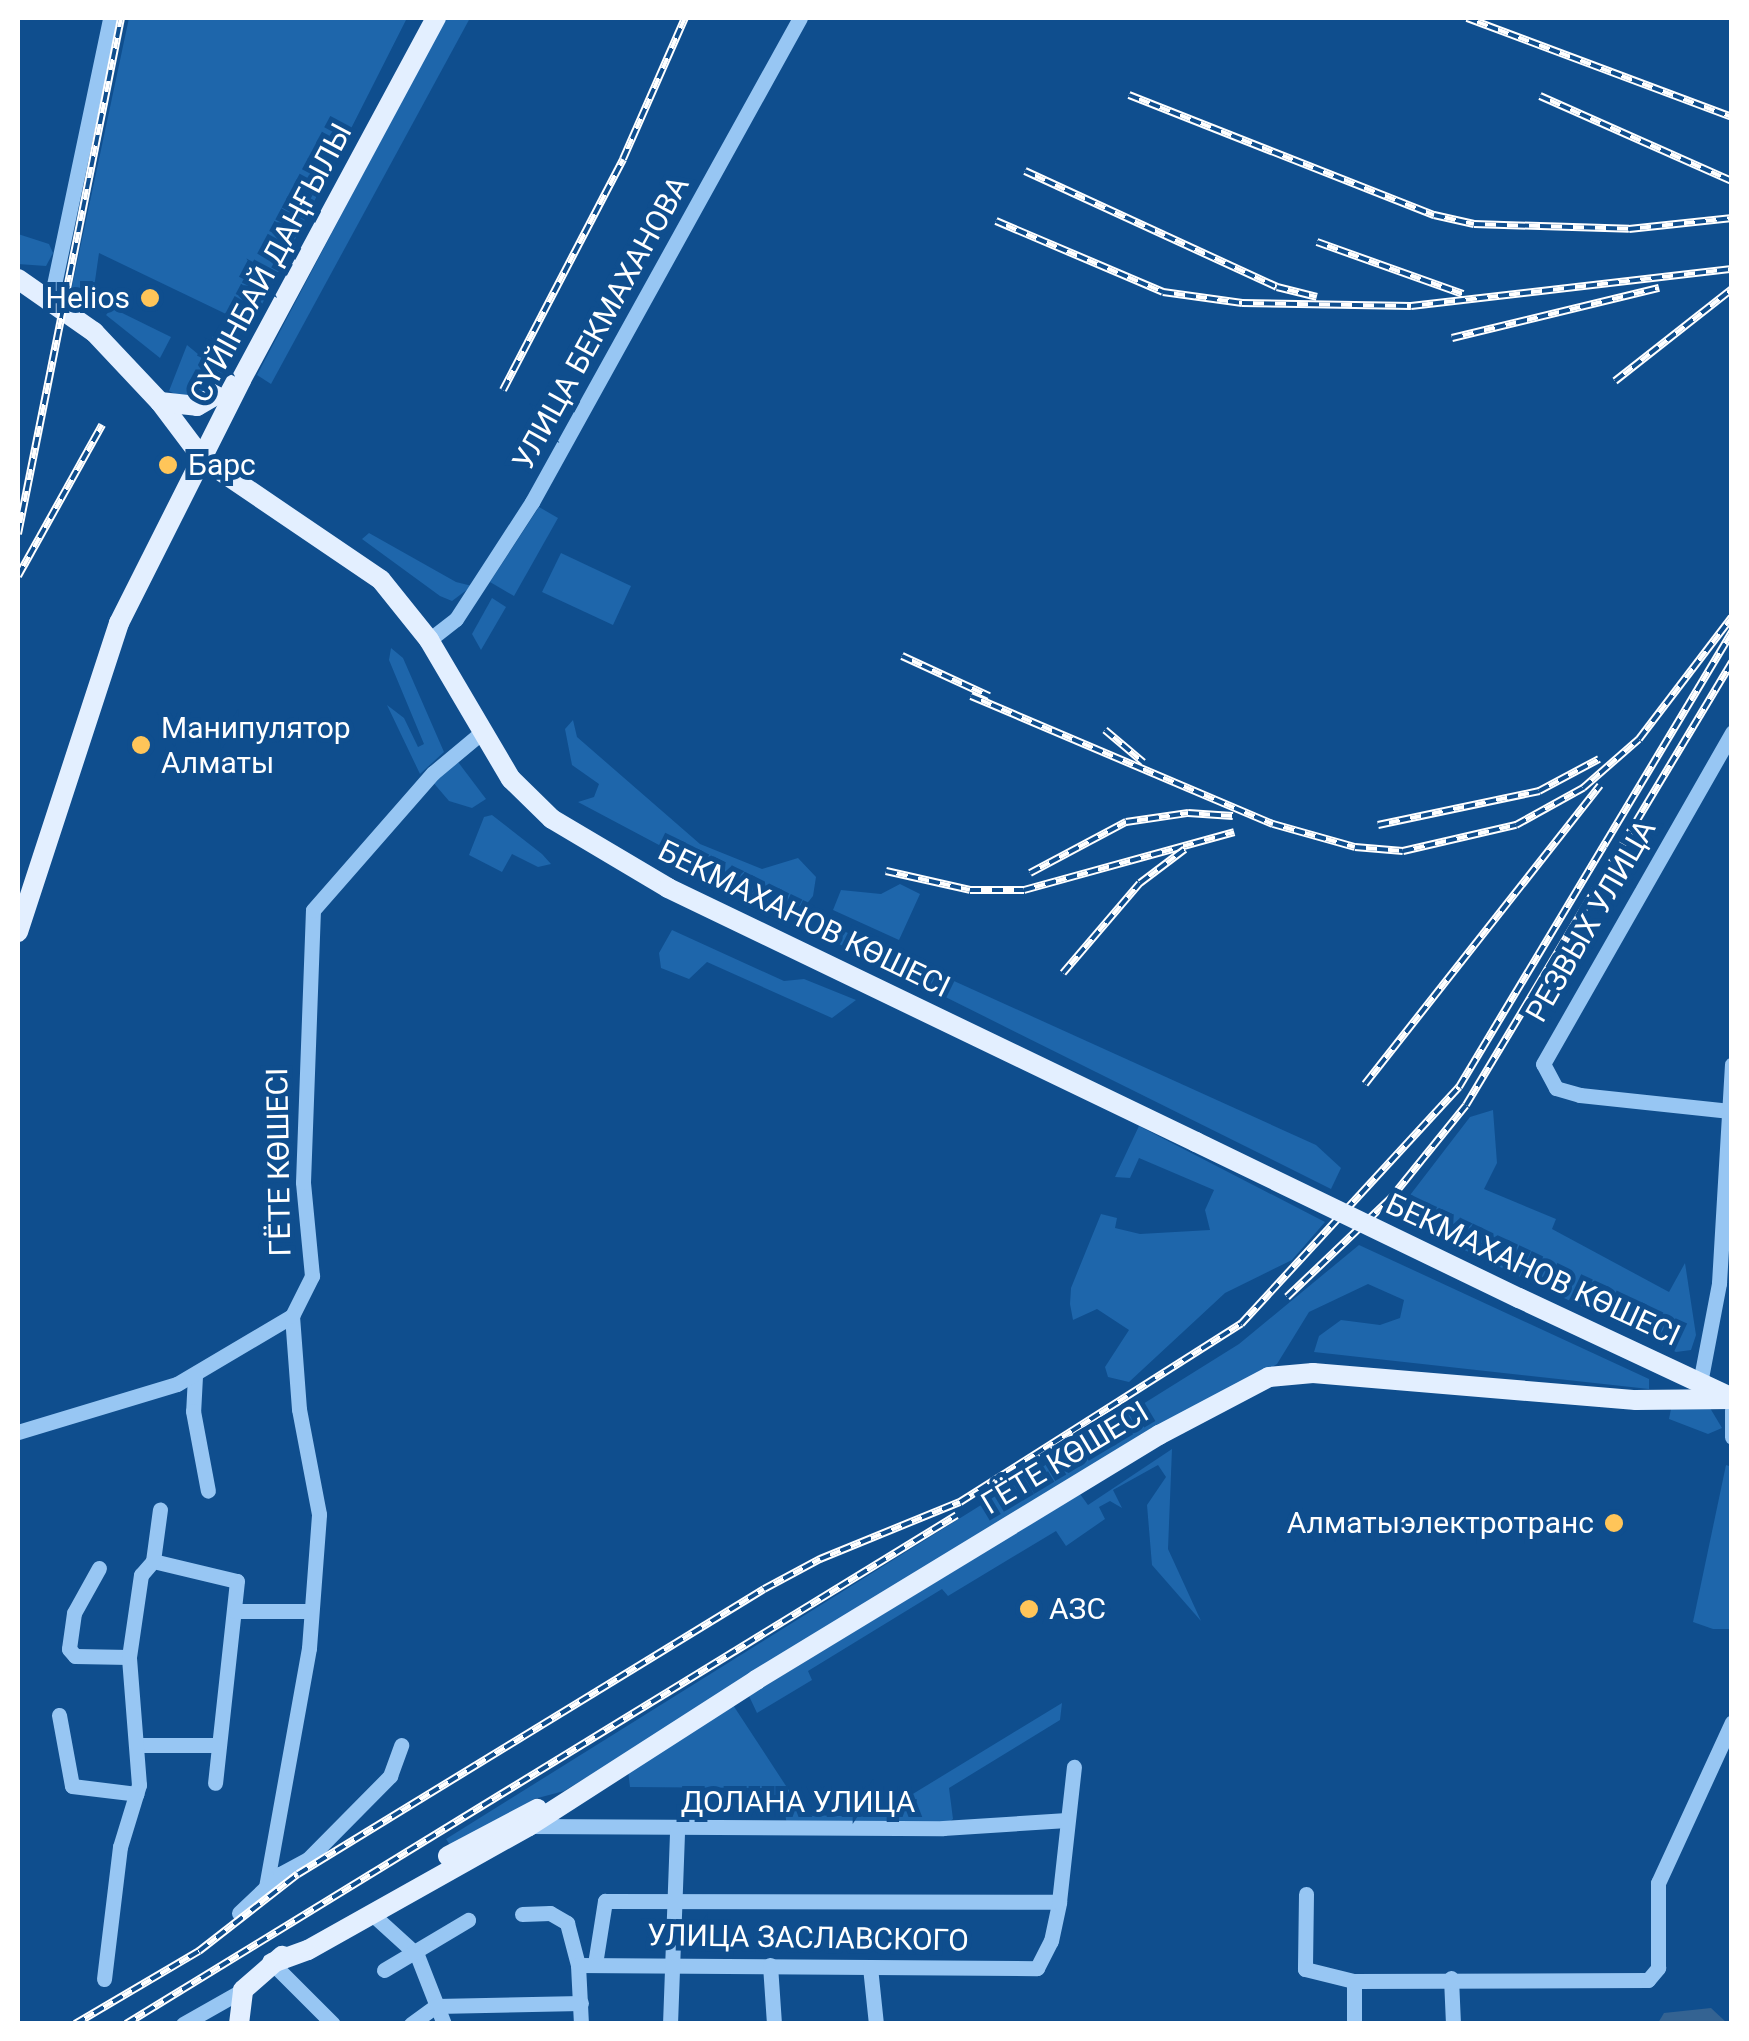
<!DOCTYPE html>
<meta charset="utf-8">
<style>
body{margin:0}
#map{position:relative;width:1749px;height:2041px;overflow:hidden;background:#0f4e8e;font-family:Roboto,sans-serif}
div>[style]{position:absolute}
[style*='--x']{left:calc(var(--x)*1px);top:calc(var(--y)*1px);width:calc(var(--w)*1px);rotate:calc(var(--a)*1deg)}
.green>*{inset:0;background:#1e66ab}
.water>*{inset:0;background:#346392}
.minor>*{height:15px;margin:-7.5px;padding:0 7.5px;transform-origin:7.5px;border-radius:7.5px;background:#97c6f3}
.major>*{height:20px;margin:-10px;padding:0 10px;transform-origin:10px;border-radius:10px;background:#e3efff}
.rail>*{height:8px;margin-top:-4px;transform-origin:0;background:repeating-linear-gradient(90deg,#0f4e8e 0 11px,#fff 0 22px);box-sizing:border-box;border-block:2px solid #fff}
.major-bridge>*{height:20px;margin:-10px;padding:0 10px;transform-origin:10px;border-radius:10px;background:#e3efff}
.dots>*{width:28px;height:28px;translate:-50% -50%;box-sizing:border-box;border:5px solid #0f4e8e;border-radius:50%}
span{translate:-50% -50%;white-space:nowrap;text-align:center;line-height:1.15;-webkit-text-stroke:10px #0f4e8e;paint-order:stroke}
.street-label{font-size:30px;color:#fff}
.poi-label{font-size:30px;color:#fff}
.right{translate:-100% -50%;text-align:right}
.left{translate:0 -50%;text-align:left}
.frame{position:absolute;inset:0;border:20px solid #fff;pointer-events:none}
</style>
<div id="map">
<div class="green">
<i style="clip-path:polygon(129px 18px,407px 18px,251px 326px,99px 253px,93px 295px,103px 304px,95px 310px,71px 291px)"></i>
<i style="clip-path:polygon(445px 18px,470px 18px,271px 384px,257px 375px)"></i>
<i style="clip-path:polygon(18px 234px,49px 244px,53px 253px,46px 266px,18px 264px)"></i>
<i style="clip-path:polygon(112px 308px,171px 337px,160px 358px,106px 315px)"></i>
<i style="clip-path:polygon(213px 336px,237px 348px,213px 390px,181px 397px,169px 391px,187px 345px,204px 359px)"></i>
<i style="clip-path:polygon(539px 507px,558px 518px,514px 596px,490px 582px)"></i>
<i style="clip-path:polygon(369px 533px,456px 582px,472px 586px,452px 601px,440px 596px,362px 539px)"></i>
<i style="clip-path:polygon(561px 553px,631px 586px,613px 625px,542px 592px)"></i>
<i style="clip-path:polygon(492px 598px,506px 607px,481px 650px,472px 634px)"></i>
<i style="clip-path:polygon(391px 648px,403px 658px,444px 752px,420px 774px,387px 705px,404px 718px,418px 747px,424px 744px,389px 660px)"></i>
<i style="clip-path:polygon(573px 720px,577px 737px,700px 844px,762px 869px,798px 858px,816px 877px,813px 896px,805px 906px,772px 905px,578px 802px,594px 797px,599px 784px,572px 765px,565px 729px)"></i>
<i style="clip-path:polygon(455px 758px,486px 799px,472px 808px,449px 801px,431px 780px)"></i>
<i style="clip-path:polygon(492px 815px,542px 854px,551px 864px,538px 867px,512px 854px,502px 872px,469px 855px,484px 817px)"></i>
<i style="clip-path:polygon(900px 884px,920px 894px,899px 940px,833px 910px,841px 890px,881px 894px)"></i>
<i style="clip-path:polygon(837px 928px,1316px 1145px,1341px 1168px,1331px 1189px,835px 942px)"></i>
<i style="clip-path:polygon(672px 930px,784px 981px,804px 979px,856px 1000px,832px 1018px,707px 962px,689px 979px,661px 968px,659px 953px)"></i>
<i style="clip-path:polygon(1493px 1110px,1497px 1163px,1484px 1189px,1556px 1219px,1552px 1229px,1669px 1292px,1685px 1263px,1696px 1335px,1691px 1350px,1676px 1352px,1394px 1216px,1470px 1117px)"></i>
<i style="clip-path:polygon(1139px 1126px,1325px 1222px,1292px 1260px,1225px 1293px,1129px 1382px,1108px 1377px,1105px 1367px,1129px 1330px,1097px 1309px,1073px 1320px,1070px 1304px,1071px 1288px,1101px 1214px,1117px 1218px,1115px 1228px,1140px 1234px,1210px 1230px,1205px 1210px,1214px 1190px,1139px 1158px,1130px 1178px,1115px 1177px)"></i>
<i style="clip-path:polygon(1359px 1245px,1649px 1379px,1649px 1389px,1314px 1352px,1319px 1336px,1341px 1320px,1380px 1325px,1400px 1318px,1404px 1300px,1368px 1284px,1309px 1312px,1277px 1364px,564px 1791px,534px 1799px,452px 1848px,446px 1839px,1239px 1344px)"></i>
<i style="clip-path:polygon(1710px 1408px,1722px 1428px,1708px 1434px,1669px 1419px,1671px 1409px)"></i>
<i style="clip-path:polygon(1172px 1449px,1168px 1549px,1201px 1621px,1152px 1565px,1147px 1505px,1166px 1477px,1158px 1465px,1113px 1490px,1122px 1508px,1110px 1501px,1099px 1507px,1105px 1519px,1066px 1546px,1056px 1531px,948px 1596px,942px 1589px,808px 1671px,812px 1680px,757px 1713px,749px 1696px,1080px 1494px,1088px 1505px)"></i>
<i style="clip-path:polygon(1726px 1465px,1732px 1467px,1731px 1629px,1713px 1629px,1693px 1622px)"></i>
<i style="clip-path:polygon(1062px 1703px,1060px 1720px,949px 1788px,953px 1819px,937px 1831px,787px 1826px,784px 1806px,765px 1806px,763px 1788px,630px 1787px,628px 1771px,733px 1705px,805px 1815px,875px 1817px)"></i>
</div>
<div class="water">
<i style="clip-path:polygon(1711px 2008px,1727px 2023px,1658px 2023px,1664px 2013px)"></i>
</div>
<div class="minor">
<i style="--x:51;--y:299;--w:287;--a:-78.1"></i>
<i style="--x:429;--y:640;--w:34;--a:-38"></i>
<i style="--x:456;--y:619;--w:140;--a:-57"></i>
<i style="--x:532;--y:502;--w:553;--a:-61.03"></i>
<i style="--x:1730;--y:1111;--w:151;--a:-173.9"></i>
<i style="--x:1580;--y:1095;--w:25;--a:-164"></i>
<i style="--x:1556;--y:1088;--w:27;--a:-118"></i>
<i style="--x:1543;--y:1064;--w:382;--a:-60.3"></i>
<i style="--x:195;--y:1376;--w:35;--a:93"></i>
<i style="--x:193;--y:1411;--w:81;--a:79.4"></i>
<i style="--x:1700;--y:1383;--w:102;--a:-79.2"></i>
<i style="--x:1719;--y:1283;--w:219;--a:-86.6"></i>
<i style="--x:1732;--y:1410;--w:27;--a:90"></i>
<i style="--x:18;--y:1432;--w:166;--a:-16.8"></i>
<i style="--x:177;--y:1384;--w:134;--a:-30.6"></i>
<i style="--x:153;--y:1561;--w:86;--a:13.4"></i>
<i style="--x:237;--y:1581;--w:203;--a:96.2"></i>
<i style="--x:99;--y:1568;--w:51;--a:119.1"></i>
<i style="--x:74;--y:1613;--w:36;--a:98"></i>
<i style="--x:69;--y:1649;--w:9;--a:49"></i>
<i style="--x:75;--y:1656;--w:54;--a:1.1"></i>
<i style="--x:235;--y:1611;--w:76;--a:0"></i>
<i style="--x:59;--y:1715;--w:72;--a:79.6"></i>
<i style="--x:72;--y:1786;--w:65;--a:7"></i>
<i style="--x:137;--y:1745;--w:82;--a:0"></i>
<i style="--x:529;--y:1826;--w:414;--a:0.3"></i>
<i style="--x:943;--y:1828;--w:124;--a:-3.7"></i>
<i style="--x:266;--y:1887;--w:243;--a:-79.8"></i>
<i style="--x:309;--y:1648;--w:134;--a:-85.7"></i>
<i style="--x:319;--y:1514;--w:107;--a:-100.8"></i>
<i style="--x:299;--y:1409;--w:93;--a:-94.3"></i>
<i style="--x:292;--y:1316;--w:45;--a:-63.4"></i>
<i style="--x:312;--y:1276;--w:94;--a:-95.5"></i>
<i style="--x:303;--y:1182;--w:272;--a:-87.9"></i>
<i style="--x:313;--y:910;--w:182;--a:-48.8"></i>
<i style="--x:433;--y:773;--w:64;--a:-39.9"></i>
<i style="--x:1306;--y:1894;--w:75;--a:90.8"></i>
<i style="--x:1305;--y:1969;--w:50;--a:13.8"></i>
<i style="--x:1354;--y:1981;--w:43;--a:90"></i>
<i style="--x:239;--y:1913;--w:57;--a:-43.6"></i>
<i style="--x:280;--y:1874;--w:32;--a:-28"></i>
<i style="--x:308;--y:1859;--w:117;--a:-45.3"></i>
<i style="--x:390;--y:1776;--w:33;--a:-70"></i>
<i style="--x:372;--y:1914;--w:61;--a:42.3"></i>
<i style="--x:417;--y:1955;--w:74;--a:68.6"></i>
<i style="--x:522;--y:1914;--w:28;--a:-2"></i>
<i style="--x:550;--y:1913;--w:20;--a:30"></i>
<i style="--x:567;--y:1923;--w:43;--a:75.3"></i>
<i style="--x:578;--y:1965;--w:59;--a:87.1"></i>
<i style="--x:272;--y:1963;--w:86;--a:45"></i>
<i style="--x:595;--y:1964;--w:64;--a:-81"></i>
<i style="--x:605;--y:1901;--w:454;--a:0.1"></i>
<i style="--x:578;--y:1965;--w:459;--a:0.4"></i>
<i style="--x:1037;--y:1968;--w:30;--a:-63"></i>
<i style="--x:1051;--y:1941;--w:40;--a:-78"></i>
<i style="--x:1059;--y:1902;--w:136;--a:-83.7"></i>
<i style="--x:770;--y:1965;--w:59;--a:86.1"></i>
<i style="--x:870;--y:1967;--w:57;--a:84"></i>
<i style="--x:384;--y:1970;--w:98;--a:-30.8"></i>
<i style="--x:1451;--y:1978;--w:46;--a:87.5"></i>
<i style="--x:104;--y:1979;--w:133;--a:-83.1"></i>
<i style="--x:120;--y:1847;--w:65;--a:-73"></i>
<i style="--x:139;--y:1785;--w:128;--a:-94.5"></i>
<i style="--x:129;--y:1657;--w:83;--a:-81.7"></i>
<i style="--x:141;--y:1575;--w:18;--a:-49"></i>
<i style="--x:153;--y:1561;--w:52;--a:-82.3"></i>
<i style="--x:1354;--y:1981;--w:294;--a:-0.2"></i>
<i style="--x:1648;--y:1980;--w:16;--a:-50"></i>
<i style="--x:1658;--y:1968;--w:85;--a:-90"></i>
<i style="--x:1658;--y:1883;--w:177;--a:-65.3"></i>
<i style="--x:183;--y:2024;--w:69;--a:-29.5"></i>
<i style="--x:411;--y:2024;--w:31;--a:-36"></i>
<i style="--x:436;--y:2006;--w:145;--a:-1.2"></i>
<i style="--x:670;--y:2024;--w:194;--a:-87.9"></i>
</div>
<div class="major">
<i style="--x:18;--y:279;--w:93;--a:34.9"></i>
<i style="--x:94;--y:332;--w:96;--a:46.7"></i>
<i style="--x:160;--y:402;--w:71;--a:53"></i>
<i style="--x:203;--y:459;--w:215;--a:34.2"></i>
<i style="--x:381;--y:580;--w:77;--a:51.3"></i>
<i style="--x:429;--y:640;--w:161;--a:59.5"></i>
<i style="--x:511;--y:779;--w:57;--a:44.3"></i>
<i style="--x:552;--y:819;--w:135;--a:30.7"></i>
<i style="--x:668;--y:888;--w:586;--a:25.69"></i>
<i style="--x:160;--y:402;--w:37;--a:6"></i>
<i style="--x:197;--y:406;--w:44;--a:-30.1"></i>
<i style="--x:18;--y:932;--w:325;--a:-71.9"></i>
<i style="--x:119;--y:623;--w:272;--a:-63.3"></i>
<i style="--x:241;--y:380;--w:411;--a:-61.7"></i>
<i style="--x:1519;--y:1298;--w:233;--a:25.1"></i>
<i style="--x:448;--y:1856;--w:101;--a:-27.8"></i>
<i style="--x:272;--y:1963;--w:38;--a:-20"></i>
<i style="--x:308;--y:1950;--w:253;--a:-29.3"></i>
<i style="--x:529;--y:1826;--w:270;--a:-32.7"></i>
<i style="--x:756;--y:1680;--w:472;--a:-31.3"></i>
<i style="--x:1159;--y:1435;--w:124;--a:-27.8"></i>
<i style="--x:1269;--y:1377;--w:44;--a:-5.2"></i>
<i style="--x:1313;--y:1373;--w:324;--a:4.8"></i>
<i style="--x:1636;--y:1400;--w:96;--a:-0.6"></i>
<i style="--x:239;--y:2024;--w:34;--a:-83"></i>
<i style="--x:243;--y:1990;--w:52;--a:-41.1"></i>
</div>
<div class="rail">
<i style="--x:1467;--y:18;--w:283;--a:20.5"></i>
<i style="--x:1129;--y:95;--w:328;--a:21.5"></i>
<i style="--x:1434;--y:215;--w:41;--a:12.7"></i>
<i style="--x:1474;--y:224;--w:155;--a:1.8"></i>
<i style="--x:1629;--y:229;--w:104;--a:-6.1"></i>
<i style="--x:1540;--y:96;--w:210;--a:23.9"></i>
<i style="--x:1025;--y:171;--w:277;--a:24.7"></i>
<i style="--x:1277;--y:287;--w:41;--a:14"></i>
<i style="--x:996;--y:221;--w:181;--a:23"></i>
<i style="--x:1163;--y:292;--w:80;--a:7.9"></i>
<i style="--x:1242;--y:303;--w:169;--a:1"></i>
<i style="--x:1411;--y:306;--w:323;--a:-6.6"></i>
<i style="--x:1317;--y:242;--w:155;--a:19.6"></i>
<i style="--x:1452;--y:338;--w:213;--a:-13.6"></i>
<i style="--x:1615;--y:381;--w:149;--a:-38.2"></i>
<i style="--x:503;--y:390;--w:260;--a:-62.5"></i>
<i style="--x:623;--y:159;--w:154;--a:-66.3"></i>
<i style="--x:18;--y:534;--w:526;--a:-78.71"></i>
<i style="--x:18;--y:576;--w:173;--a:-60.9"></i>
<i style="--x:902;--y:656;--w:96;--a:24.7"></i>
<i style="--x:971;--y:696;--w:328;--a:23"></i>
<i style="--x:1273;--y:824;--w:85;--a:15.7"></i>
<i style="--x:1355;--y:847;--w:48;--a:4.8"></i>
<i style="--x:1403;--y:851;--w:116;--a:-13"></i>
<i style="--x:1516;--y:825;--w:77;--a:-28.9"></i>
<i style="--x:1583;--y:788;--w:74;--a:-41.2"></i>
<i style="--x:1639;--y:739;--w:153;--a:-52.7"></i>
<i style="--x:1105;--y:730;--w:50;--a:40.1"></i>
<i style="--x:1378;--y:825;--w:165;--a:-11.9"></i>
<i style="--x:1539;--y:791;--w:68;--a:-28.1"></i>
<i style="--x:886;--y:871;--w:86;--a:12.7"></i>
<i style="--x:970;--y:890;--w:54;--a:0"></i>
<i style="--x:1024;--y:890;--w:218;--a:-15.4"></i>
<i style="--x:1030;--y:873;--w:109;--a:-28"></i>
<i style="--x:1126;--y:822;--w:63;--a:-8.3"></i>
<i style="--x:1188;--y:813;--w:45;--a:3.8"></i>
<i style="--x:1063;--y:973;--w:118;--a:-49.5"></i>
<i style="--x:1140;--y:883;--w:56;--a:-37.1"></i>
<i style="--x:1365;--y:1084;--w:380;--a:-51.8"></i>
<i style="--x:1287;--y:1297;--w:144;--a:-43.6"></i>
<i style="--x:1391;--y:1198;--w:119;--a:-51.1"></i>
<i style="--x:1466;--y:1105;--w:517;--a:-59.02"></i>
<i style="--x:75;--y:2024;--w:144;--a:-30.5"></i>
<i style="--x:199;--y:1951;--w:125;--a:-37.9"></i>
<i style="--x:298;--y:1874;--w:546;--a:-31.45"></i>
<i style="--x:764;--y:1589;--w:64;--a:-28.2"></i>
<i style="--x:820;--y:1559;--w:151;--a:-22.2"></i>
<i style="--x:960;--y:1502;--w:333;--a:-32.4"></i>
<i style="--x:1241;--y:1324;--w:322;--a:-47.4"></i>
<i style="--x:1459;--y:1087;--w:531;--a:-59.04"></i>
<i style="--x:126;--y:2024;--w:974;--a:-31.49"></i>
</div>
<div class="major-bridge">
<i style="--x:1196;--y:1142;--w:359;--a:25.8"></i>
</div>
<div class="dots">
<i style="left:150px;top:298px;background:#ffc559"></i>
<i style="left:168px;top:465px;background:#ffc559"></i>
<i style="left:141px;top:745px;background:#ffc559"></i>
<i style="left:1614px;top:1523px;background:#ffc559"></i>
<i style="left:1029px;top:1609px;background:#ffc559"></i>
</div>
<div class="street-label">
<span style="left:271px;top:263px;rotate:-62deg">СҮЙІНБАЙ ДАҢҒЫЛЫ</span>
<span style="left:601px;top:323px;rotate:-61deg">УЛИЦА БЕКМАХАНОВА</span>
<span style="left:804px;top:919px;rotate:26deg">БЕКМАХАНОВ КӨШЕСІ</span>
<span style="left:1591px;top:921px;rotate:-60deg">РЕЗВЫХ УЛИЦА</span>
<span style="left:279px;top:1162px;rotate:-91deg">ГЁТЕ КӨШЕСІ</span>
<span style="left:1533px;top:1270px;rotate:25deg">БЕКМАХАНОВ КӨШЕСІ</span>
<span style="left:1065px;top:1458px;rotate:-31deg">ГЁТЕ КӨШЕСІ</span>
<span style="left:798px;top:1802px">ДОЛАНА УЛИЦА</span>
<span style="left:808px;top:1938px;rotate:1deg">УЛИЦА ЗАСЛАВСКОГО</span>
</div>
<div class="poi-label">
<span class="right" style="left:130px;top:298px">Helios</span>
<span class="left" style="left:188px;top:465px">Барс</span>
<span class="left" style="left:161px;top:745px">Манипулятор<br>Алматы</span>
<span class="right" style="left:1594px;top:1523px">Алматыэлектротранс</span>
<span class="left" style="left:1049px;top:1609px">АЗС</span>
</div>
<div class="frame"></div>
</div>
